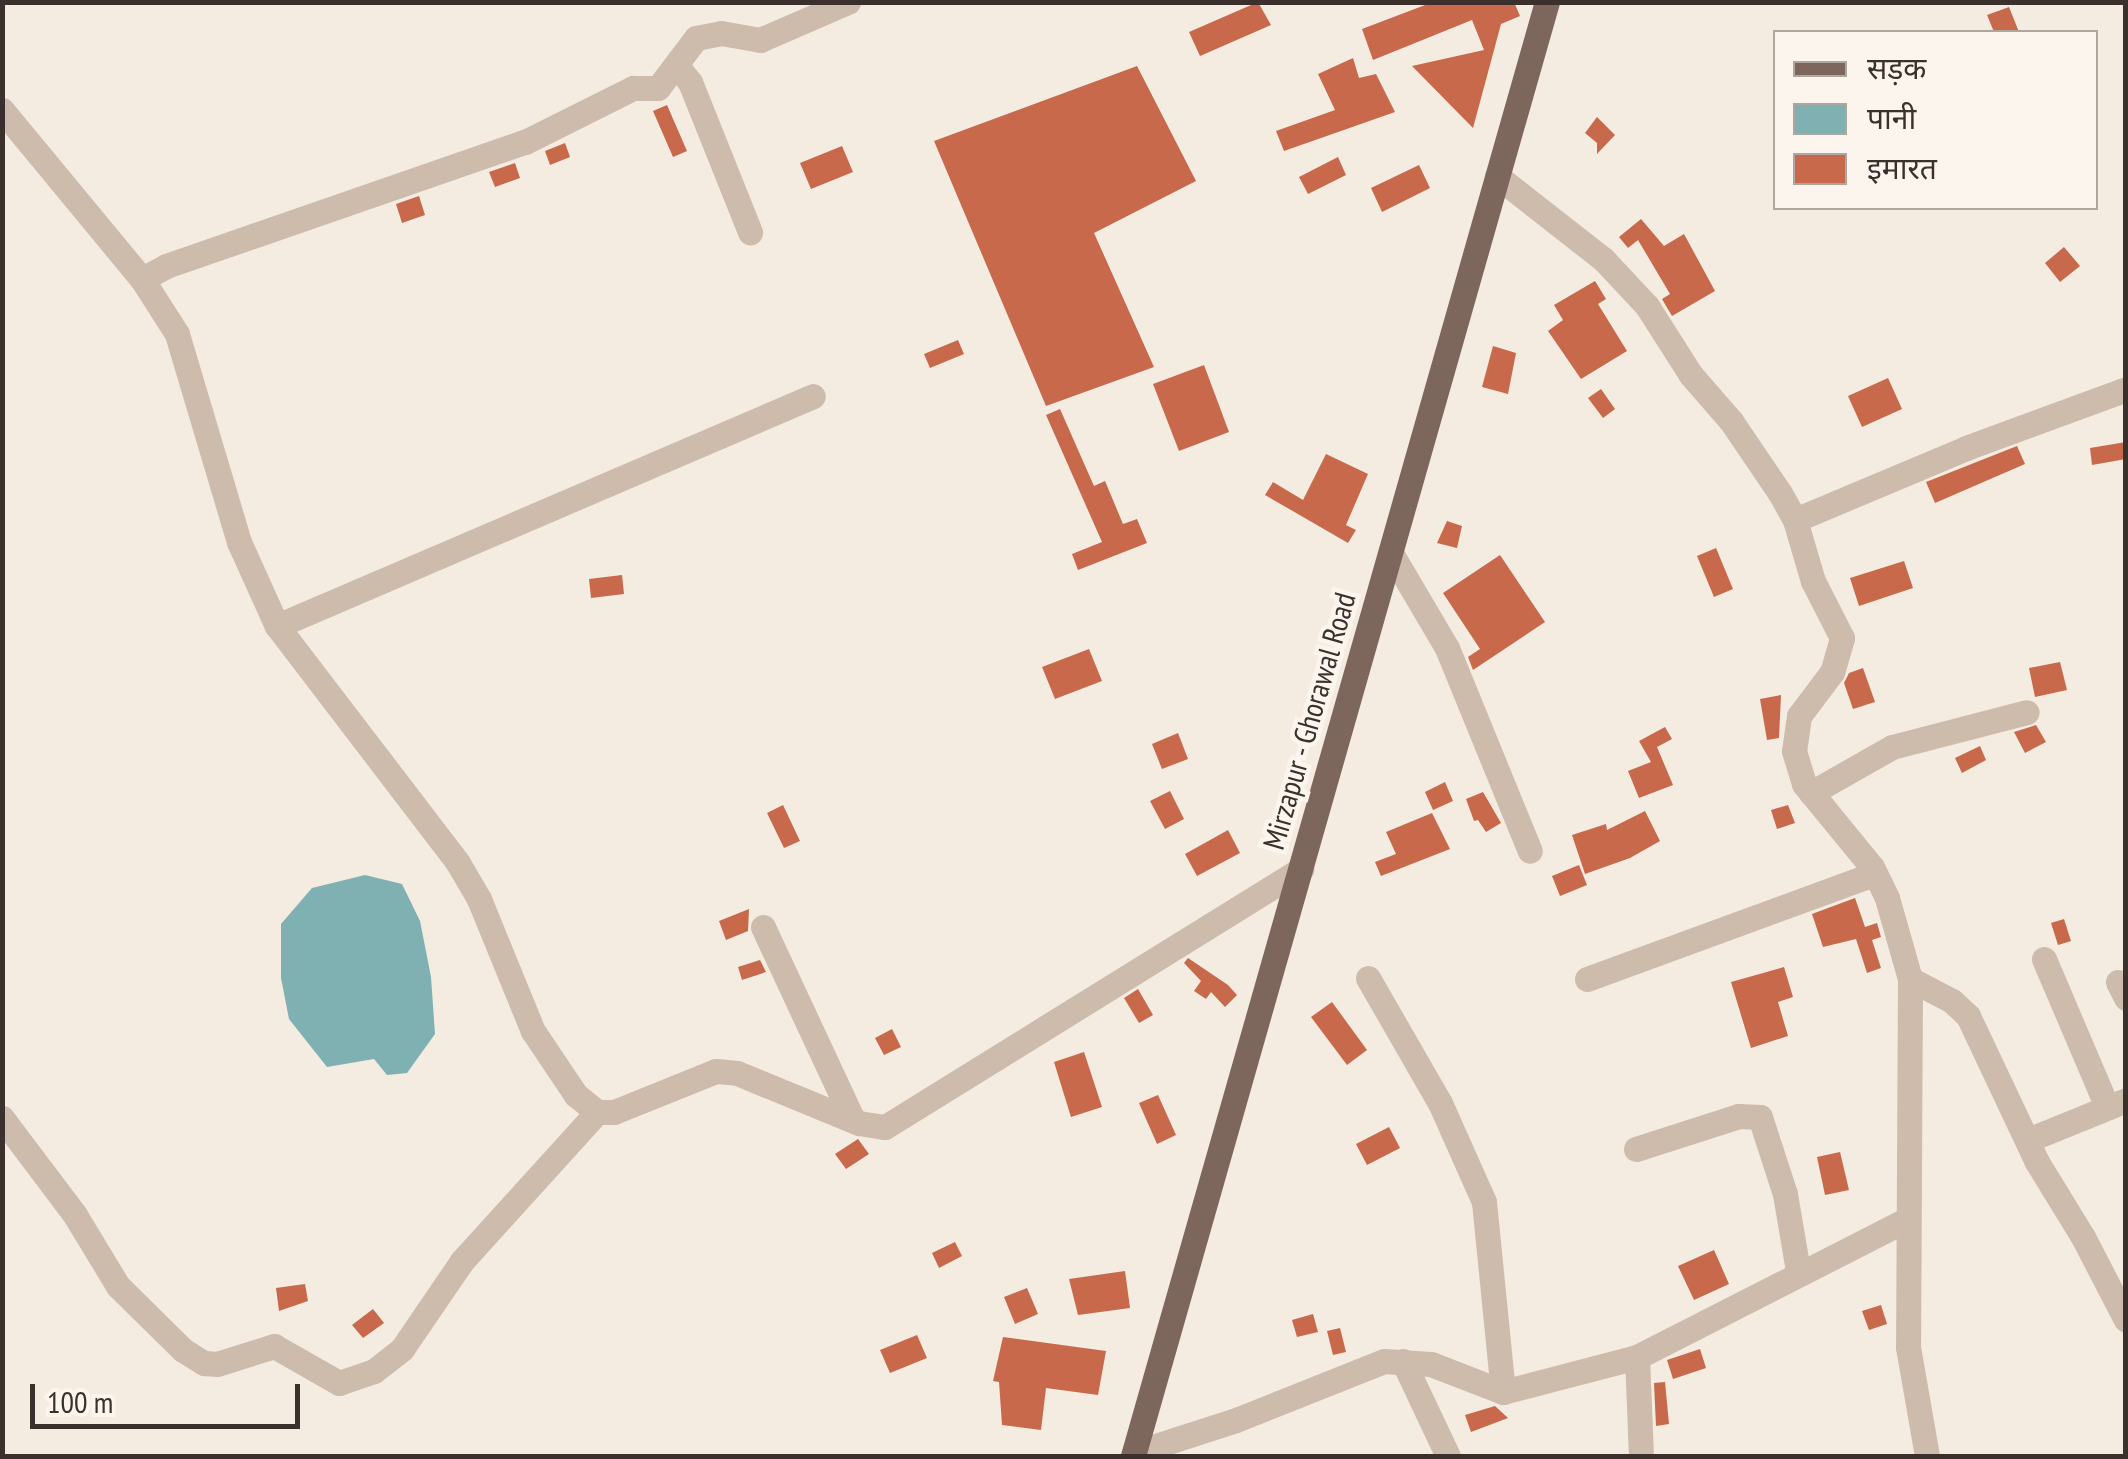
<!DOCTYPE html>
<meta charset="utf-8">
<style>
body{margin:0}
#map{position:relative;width:2128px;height:1459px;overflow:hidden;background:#f4ebe1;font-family:"PT Sans Narrow","Noto Sans Devanagari",sans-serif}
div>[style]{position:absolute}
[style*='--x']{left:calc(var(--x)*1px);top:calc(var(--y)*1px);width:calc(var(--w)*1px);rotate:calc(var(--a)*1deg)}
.water>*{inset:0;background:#7fb0b2}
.building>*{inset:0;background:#c8694b}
.minor>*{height:25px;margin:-12.5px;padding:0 12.5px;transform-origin:12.5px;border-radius:12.5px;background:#cdbbac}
.major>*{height:25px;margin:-12.5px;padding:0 12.5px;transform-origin:12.5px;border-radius:12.5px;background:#7d675c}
span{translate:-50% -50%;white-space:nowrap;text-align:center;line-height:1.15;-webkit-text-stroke:9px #fbf5ee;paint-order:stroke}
.street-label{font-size:30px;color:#3b302b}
.frame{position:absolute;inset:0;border:5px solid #3b302b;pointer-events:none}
.legend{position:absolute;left:1773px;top:30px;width:325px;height:180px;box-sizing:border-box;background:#fbf5ee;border:2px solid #aea6a0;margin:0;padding:12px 18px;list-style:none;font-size:30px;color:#3b302b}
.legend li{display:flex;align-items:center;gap:20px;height:50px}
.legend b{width:50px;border:2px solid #aea6a0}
.scale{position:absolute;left:30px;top:1384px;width:270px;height:45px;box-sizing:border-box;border:5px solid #3b302b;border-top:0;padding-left:12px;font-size:30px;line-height:35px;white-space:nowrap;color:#3b302b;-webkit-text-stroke:8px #fbf5ee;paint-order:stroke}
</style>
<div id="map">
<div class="water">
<i style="clip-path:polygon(365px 875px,402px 884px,420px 921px,431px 977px,435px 1034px,407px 1073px,387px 1075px,374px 1059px,327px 1067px,289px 1019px,281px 978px,281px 924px,312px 888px)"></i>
</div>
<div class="building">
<i style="clip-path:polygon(1258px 2px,1271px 25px,1200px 56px,1189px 32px)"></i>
<i style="clip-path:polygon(1433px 2px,1514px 2px,1520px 16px,1501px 24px,1473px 128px,1412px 66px,1484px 50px,1472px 20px,1373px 60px,1362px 29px)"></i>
<i style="clip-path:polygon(2009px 7px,2019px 32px,1994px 32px,1987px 15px)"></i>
<i style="clip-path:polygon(1353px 58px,1359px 78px,1376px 74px,1395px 112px,1284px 151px,1276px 131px,1335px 110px,1318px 74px)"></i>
<i style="clip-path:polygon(1137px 66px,1196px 181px,1094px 233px,1154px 367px,1046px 406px,934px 141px)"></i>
<i style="clip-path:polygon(667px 105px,687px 151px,673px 157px,653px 111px)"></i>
<i style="clip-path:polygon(1597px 117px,1615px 135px,1597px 154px,1597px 143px,1585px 133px)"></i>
<i style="clip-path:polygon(565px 143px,570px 157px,550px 165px,545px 151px)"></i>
<i style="clip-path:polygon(842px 146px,853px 172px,811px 189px,800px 163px)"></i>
<i style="clip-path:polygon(1338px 157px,1346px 175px,1308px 194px,1299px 177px)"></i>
<i style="clip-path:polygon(515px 163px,520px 178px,495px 187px,489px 172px)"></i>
<i style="clip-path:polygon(1419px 165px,1430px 188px,1382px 212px,1371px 188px)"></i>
<i style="clip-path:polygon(419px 196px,425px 215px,402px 223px,396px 204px)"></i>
<i style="clip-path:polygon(1641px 219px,1664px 246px,1684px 234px,1715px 291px,1672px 316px,1662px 299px,1670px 294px,1638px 240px,1628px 248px,1619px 237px)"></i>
<i style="clip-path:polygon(2064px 247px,2080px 266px,2060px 282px,2045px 263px)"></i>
<i style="clip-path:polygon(1595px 281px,1606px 299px,1598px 304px,1627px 351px,1581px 379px,1548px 331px,1563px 320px,1554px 305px)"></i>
<i style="clip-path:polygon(958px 340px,964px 354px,930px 368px,924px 354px)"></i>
<i style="clip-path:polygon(1493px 346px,1516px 353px,1508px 394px,1482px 387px)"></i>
<i style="clip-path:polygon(1204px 365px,1229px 432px,1179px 451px,1153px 384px)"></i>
<i style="clip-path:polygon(1888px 378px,1902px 409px,1862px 427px,1848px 396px)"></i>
<i style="clip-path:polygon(1601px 389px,1615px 409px,1603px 418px,1588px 398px)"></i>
<i style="clip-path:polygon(1060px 409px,1094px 486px,1105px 481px,1123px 524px,1137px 519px,1147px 543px,1078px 570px,1072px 554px,1102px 542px,1046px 415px)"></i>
<i style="clip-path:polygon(2126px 442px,2126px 459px,2092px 465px,2090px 448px)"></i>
<i style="clip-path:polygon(2017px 446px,2025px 464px,1935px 503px,1926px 482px)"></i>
<i style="clip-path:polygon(1326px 454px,1368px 474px,1346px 525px,1356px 530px,1348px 543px,1265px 495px,1273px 482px,1303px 500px)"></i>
<i style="clip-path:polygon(1447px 521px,1462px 526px,1457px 548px,1437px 543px)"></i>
<i style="clip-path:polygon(1716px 548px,1733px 589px,1714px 597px,1697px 556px)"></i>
<i style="clip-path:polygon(1500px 555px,1545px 622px,1473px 670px,1468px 657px,1480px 649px,1443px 593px)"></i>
<i style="clip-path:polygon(1904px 561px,1913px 588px,1859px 606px,1850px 578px)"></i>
<i style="clip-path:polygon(622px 575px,624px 594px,591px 598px,589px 579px)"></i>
<i style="clip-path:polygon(1089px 649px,1102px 681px,1055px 699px,1042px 667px)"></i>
<i style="clip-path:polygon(2060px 662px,2067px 690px,2035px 697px,2029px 668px)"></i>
<i style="clip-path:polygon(1863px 668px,1875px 702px,1853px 709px,1844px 683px,1849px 673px)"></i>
<i style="clip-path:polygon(1781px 695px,1779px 738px,1767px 740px,1760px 699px)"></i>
<i style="clip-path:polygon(2036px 725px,2046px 742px,2025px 753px,2014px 732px)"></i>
<i style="clip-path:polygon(1665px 727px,1672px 739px,1657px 747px,1673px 785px,1639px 798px,1628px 771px,1651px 762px,1639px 741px)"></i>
<i style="clip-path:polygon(1178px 733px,1188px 759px,1162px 769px,1152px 744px)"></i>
<i style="clip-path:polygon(1980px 746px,1986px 760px,1962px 773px,1955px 758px)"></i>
<i style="clip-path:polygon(1445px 782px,1453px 801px,1433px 810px,1425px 792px)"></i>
<i style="clip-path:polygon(1170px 791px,1184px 819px,1165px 829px,1150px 801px)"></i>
<i style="clip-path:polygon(1483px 792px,1501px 823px,1486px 832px,1478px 820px,1474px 821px,1466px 799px)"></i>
<i style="clip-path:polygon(783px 805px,800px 841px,784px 848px,767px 813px)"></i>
<i style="clip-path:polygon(1788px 805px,1795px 823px,1777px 829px,1771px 810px)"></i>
<i style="clip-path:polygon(1645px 811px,1660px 841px,1630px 858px,1585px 874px,1572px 835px,1606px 824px,1607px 830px)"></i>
<i style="clip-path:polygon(1432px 813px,1450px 849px,1381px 876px,1375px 862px,1396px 854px,1386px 832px)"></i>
<i style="clip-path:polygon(1228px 830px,1240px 853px,1197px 876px,1185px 854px)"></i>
<i style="clip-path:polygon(1579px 865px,1587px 885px,1560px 896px,1552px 876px)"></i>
<i style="clip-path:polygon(1855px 898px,1865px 927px,1877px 923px,1881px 937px,1872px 940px,1881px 968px,1867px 973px,1856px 939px,1823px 947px,1812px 914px)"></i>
<i style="clip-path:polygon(749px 909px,748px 931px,726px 940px,719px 921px)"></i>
<i style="clip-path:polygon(2064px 919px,2071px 941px,2058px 945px,2051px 923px)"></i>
<i style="clip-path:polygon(1188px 958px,1228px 985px,1237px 995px,1225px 1007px,1211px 992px,1206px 999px,1194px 991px,1201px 981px,1184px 963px)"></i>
<i style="clip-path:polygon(760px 960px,766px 972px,742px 980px,738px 967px)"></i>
<i style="clip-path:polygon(1784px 967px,1793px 997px,1778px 1002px,1788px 1036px,1751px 1048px,1731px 982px)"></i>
<i style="clip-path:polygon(1138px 989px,1153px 1015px,1139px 1023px,1124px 998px)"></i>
<i style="clip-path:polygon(1332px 1002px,1367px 1050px,1347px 1065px,1311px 1017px)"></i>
<i style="clip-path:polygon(892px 1029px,901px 1047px,884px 1055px,875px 1038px)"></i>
<i style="clip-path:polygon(1084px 1052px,1102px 1107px,1071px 1117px,1054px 1062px)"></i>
<i style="clip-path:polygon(1158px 1095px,1176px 1135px,1157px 1144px,1139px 1103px)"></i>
<i style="clip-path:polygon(1389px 1127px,1400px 1148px,1367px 1165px,1356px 1144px)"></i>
<i style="clip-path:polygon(858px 1139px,869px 1154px,846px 1169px,835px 1154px)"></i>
<i style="clip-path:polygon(1840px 1152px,1849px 1190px,1825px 1195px,1817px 1157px)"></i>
<i style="clip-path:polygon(955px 1242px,962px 1256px,939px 1268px,932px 1253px)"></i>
<i style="clip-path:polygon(1714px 1250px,1729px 1284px,1694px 1300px,1678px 1266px)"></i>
<i style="clip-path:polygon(1125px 1271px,1130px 1308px,1078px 1315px,1069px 1279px)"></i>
<i style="clip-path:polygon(305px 1284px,308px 1301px,279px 1311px,276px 1288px)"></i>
<i style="clip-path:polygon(1027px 1288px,1038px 1314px,1015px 1324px,1004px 1297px)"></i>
<i style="clip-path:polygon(1881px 1305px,1887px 1324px,1869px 1330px,1862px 1311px)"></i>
<i style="clip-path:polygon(373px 1309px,384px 1323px,363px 1338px,352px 1325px)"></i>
<i style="clip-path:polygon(1313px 1314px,1318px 1332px,1297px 1337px,1292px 1320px)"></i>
<i style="clip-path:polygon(1340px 1328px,1346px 1352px,1333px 1355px,1327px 1331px)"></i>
<i style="clip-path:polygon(917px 1335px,927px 1358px,890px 1373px,880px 1350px)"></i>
<i style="clip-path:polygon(1003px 1337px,1106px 1351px,1098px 1395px,1046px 1388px,1041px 1430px,1002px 1425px,999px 1382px,993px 1381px)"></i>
<i style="clip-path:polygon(1700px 1349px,1706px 1368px,1673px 1379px,1667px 1360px)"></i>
<i style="clip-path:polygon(1665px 1382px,1669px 1424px,1656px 1426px,1654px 1383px)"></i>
<i style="clip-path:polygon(1495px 1406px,1508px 1418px,1471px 1432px,1465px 1415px)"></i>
</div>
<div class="minor">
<i style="--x:677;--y:66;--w:21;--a:51"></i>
<i style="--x:690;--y:82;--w:162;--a:68.2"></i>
<i style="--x:2;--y:110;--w:219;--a:50.4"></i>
<i style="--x:142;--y:279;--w:65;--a:57.5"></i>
<i style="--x:177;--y:334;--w:217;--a:73.4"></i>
<i style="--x:239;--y:542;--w:92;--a:65.7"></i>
<i style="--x:277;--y:626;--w:298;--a:52.6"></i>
<i style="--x:458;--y:863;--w:42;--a:59.7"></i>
<i style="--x:479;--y:899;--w:143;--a:67.8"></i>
<i style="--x:533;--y:1031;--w:77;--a:56.1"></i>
<i style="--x:576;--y:1095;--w:27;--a:39"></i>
<i style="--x:597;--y:1112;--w:17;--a:0"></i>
<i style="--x:614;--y:1112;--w:110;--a:-21.9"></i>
<i style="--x:716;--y:1071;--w:21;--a:5"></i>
<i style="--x:737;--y:1073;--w:132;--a:22.3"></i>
<i style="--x:859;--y:1123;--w:26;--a:9"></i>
<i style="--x:885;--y:1127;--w:490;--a:-31.8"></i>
<i style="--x:1497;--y:176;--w:136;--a:38.1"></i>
<i style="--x:1604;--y:260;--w:63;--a:46.9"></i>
<i style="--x:1647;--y:306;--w:82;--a:57.5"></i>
<i style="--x:1691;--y:375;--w:61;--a:49"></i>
<i style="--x:1731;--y:421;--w:87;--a:55.8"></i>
<i style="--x:1780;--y:493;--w:31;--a:61"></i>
<i style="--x:1795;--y:520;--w:64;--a:73.6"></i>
<i style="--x:1813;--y:581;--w:64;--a:63"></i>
<i style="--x:1842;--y:638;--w:35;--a:106"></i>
<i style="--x:1832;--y:672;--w:55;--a:126.9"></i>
<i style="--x:1799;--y:716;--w:35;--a:98"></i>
<i style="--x:1794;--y:751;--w:34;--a:73"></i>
<i style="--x:1804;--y:784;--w:107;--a:50.7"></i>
<i style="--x:1872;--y:867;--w:34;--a:64"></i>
<i style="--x:1887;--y:898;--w:84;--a:74.1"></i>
<i style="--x:1910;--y:979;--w:368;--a:90.3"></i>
<i style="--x:1908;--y:1347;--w:111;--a:80.1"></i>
<i style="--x:142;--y:279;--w:27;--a:-28"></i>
<i style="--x:166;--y:266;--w:380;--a:-19.1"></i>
<i style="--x:525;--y:142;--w:121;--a:-26.6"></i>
<i style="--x:633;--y:88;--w:25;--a:0"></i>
<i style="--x:658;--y:88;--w:63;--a:-52.8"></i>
<i style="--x:696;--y:38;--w:25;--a:-11"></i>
<i style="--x:721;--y:33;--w:40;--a:10"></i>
<i style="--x:760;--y:40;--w:96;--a:-23.4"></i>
<i style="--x:1795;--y:520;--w:186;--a:-22.8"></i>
<i style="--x:1966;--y:448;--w:171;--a:-20.2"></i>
<i style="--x:1391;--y:553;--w:110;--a:59.5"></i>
<i style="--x:1447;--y:648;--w:219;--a:67.8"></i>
<i style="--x:277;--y:626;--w:583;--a:-23.22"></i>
<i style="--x:1811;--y:793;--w:93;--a:-29.6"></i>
<i style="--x:1892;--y:747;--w:139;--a:-14.5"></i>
<i style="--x:763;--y:927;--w:213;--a:65"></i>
<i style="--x:2044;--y:959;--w:161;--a:66.9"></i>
<i style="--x:1368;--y:978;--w:144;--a:60.1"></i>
<i style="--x:1440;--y:1103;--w:108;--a:66"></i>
<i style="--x:1484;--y:1202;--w:191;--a:84.3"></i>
<i style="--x:1587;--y:979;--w:306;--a:-20.1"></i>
<i style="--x:1910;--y:979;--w:47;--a:27.6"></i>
<i style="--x:1952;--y:1001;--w:22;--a:43"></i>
<i style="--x:1968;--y:1016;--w:161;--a:64.7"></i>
<i style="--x:2037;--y:1162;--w:88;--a:58.5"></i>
<i style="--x:2083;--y:1237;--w:93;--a:62.6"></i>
<i style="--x:2118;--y:982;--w:18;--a:63"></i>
<i style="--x:2;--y:1118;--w:121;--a:53"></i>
<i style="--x:75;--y:1215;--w:83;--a:58.8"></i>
<i style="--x:118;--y:1286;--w:91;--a:44.6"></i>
<i style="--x:183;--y:1350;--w:25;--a:32"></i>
<i style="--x:204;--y:1363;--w:13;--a:4"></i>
<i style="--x:217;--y:1364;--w:60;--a:-17.5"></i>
<i style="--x:274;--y:1346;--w:75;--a:29.6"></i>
<i style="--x:339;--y:1383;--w:37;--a:-19"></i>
<i style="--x:374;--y:1371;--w:36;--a:-38"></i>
<i style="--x:402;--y:1349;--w:107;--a:-55.7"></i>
<i style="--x:462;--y:1261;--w:201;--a:-47.8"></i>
<i style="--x:2028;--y:1140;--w:106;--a:-22.2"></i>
<i style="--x:1636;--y:1149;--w:108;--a:-17.8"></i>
<i style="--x:1739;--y:1116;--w:21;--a:3"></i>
<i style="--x:1760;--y:1117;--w:81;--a:72"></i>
<i style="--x:1785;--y:1194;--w:78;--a:80.4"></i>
<i style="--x:1637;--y:1357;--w:99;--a:87.7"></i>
<i style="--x:1403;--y:1361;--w:105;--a:64.7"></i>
<i style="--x:1134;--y:1453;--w:107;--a:-17.9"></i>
<i style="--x:1236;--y:1420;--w:159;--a:-21.7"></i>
<i style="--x:1384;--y:1361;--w:47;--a:3.7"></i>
<i style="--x:1431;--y:1364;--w:77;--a:21.3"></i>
<i style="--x:1503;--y:1392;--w:138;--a:-14.6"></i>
<i style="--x:1637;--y:1357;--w:302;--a:-27"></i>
</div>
<div class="major">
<i style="--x:1133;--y:1456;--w:1512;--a:-74.11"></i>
</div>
<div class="street-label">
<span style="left:1309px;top:721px;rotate:-74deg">Mirzapur - Ghorawal Road</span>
</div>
<div class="frame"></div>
<ul class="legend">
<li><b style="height:12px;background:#7d675c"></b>सड़क</li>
<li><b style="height:28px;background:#7fb0b2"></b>पानी</li>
<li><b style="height:28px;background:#c8694b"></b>इमारत</li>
</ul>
<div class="scale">100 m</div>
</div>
